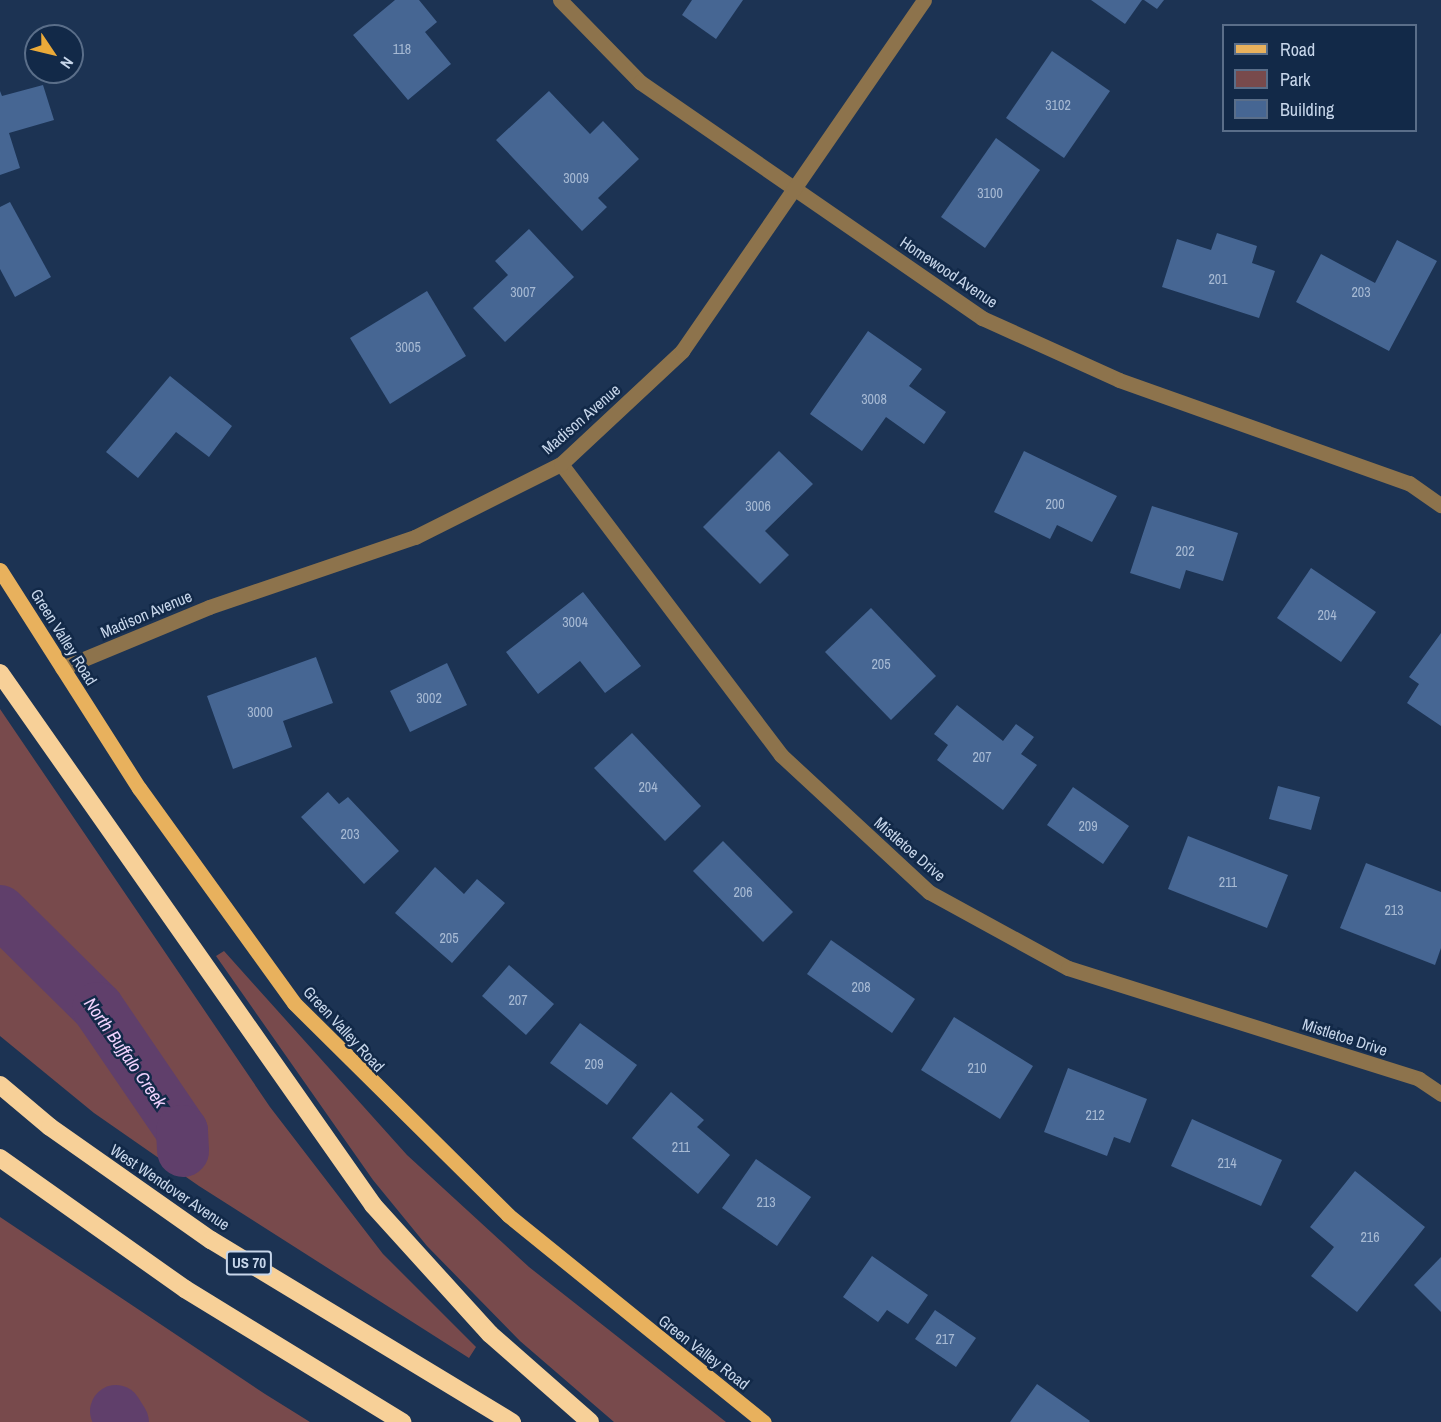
<!DOCTYPE html>
<style>
body{margin:0}
#map{position:relative;width:1441px;height:1422px;overflow:hidden;background:#1c3353;font-family:"Archivo Narrow",sans-serif}
div>[style]{position:absolute}
[style*='--x']{left:calc(var(--x)*1px);top:calc(var(--y)*1px);width:calc(var(--w)*1px);rotate:calc(var(--a)*1deg)}
.green>*{inset:0;background:#784a4c}
.river>*{height:52px;margin:-26px;padding:0 26px;transform-origin:26px;border-radius:26px;background:#603f6b}
.building>*{inset:0;background:#466693}
.minor>*{height:15px;margin:-7.5px;padding:0 7.5px;transform-origin:7.5px;border-radius:7.5px;background:#8d734c}
.major>*{height:15px;margin:-7.5px;padding:0 7.5px;transform-origin:7.5px;border-radius:7.5px;background:#e8b15d}
.highway>*{height:18px;margin:-9px;padding:0 9px;transform-origin:9px;border-radius:9px;background:#f7d098}
span{translate:-50% -50%;white-space:nowrap;text-align:center;line-height:1.15;-webkit-text-stroke:5px #122948;paint-order:stroke}
.number-label{font-size:14px;color:#a7bad4}
.number-label span{-webkit-text-stroke-width:0}
.shield-label span{padding:2px 4px;background:#122948;border:2px solid;border-radius:4px;-webkit-text-stroke-width:0}
.shield-label{font-size:15px;color:#c7d6ea;font-weight:700}
.street-label{font-size:16px;color:#c7d6ea}
.water-label{font-size:18px;color:#f2d3fe;font-style:italic}
.legend{position:absolute;left:1222px;top:24px;width:195px;height:108px;box-sizing:border-box;background:#122948;border:2px solid #5a6e89;margin:0;padding:8px 10px;list-style:none;font-size:18px;color:#c7d6ea}
.legend li{display:flex;align-items:center;gap:12px;height:30px}
.legend b{width:30px;border:2px solid #5a6e89}
.north{position:absolute;left:24px;top:24px;width:60px;height:60px;box-sizing:border-box;background:#122948;border:2px solid #5a6e89;border-radius:50%;rotate:125deg;font-size:16px;font-weight:700;line-height:24px;text-align:center;color:#c7d6ea}
.north::after{content:'';display:block;margin:auto;width:21px;height:27px;background:#ebaa39;clip-path:polygon(50% 0,100% 100%,50% 72%,0 100%)}
</style>
<div id="map">
<div class="green">
<i style="clip-path:polygon(0 709px,270px 1107px,383px 1254px,476px 1347px,469px 1358px,199px 1186px,94px 1113px,0 1036px)"></i>
<i style="clip-path:polygon(224px 951px,407px 1155px,529px 1267px,726px 1422px,614px 1422px,520px 1341px,427px 1246px,373px 1180px,216px 956px)"></i>
<i style="clip-path:polygon(0 1217px,265px 1394px,310px 1422px,0 1422px)"></i>
</div>
<div class="river">
<i style="--x:0;--y:911;--w:138;--a:44.7"></i>
<i style="--x:98;--y:1008;--w:149;--a:55.7"></i>
<i style="--x:182;--y:1131;--w:20;--a:87"></i>
<i style="--x:116;--y:1411;--w:13;--a:58"></i>
</div>
<div class="building">
<i style="clip-path:polygon(395px 0,419px 0,437px 22px,425px 32px,451px 64px,408px 100px,353px 35px)"></i>
<i style="clip-path:polygon(692px 0,743px 0,716px 39px,682px 15px)"></i>
<i style="clip-path:polygon(1091px 0,1142px 0,1125px 24px)"></i>
<i style="clip-path:polygon(1144px 0,1164px 0,1157px 9px)"></i>
<i style="clip-path:polygon(1052px 51px,1110px 91px,1064px 158px,1006px 118px)"></i>
<i style="clip-path:polygon(43px 85px,54px 120px,9px 133px,20px 168px,0 175px,0 91px,2px 96px)"></i>
<i style="clip-path:polygon(549px 91px,590px 134px,603px 121px,639px 159px,598px 198px,607px 207px,582px 231px,496px 140px)"></i>
<i style="clip-path:polygon(996px 138px,1040px 170px,985px 248px,941px 217px)"></i>
<i style="clip-path:polygon(10px 202px,51px 277px,15px 297px,0 269px,0 207px)"></i>
<i style="clip-path:polygon(529px 229px,574px 277px,505px 342px,473px 308px,508px 275px,495px 261px)"></i>
<i style="clip-path:polygon(1217px 233px,1257px 246px,1252px 263px,1275px 271px,1259px 318px,1162px 287px,1177px 239px,1211px 250px)"></i>
<i style="clip-path:polygon(1397px 240px,1437px 261px,1389px 351px,1296px 302px,1321px 254px,1375px 283px)"></i>
<i style="clip-path:polygon(427px 291px,466px 356px,390px 404px,350px 338px)"></i>
<i style="clip-path:polygon(868px 331px,922px 369px,909px 386px,946px 412px,924px 444px,886px 417px,862px 451px,810px 414px)"></i>
<i style="clip-path:polygon(170px 376px,232px 426px,209px 457px,176px 432px,138px 478px,106px 452px)"></i>
<i style="clip-path:polygon(779px 451px,813px 484px,765px 531px,789px 555px,760px 584px,703px 527px)"></i>
<i style="clip-path:polygon(1024px 451px,1117px 496px,1092px 542px,1057px 525px,1050px 539px,994px 512px)"></i>
<i style="clip-path:polygon(1152px 506px,1238px 533px,1223px 581px,1186px 570px,1180px 589px,1130px 573px)"></i>
<i style="clip-path:polygon(1311px 568px,1376px 612px,1341px 662px,1277px 618px)"></i>
<i style="clip-path:polygon(583px 592px,641px 666px,605px 693px,580px 661px,538px 694px,506px 652px)"></i>
<i style="clip-path:polygon(871px 608px,936px 676px,891px 720px,825px 652px)"></i>
<i style="clip-path:polygon(1441px 633px,1441px 726px,1407px 703px,1419px 684px,1409px 677px)"></i>
<i style="clip-path:polygon(316px 657px,333px 703px,283px 721px,292px 747px,233px 769px,207px 696px)"></i>
<i style="clip-path:polygon(447px 663px,467px 705px,410px 732px,390px 691px)"></i>
<i style="clip-path:polygon(957px 705px,1003px 741px,1016px 724px,1034px 737px,1021px 754px,1037px 765px,1003px 810px,937px 760px,948px 745px,934px 734px)"></i>
<i style="clip-path:polygon(632px 733px,701px 806px,665px 841px,594px 768px)"></i>
<i style="clip-path:polygon(1278px 786px,1320px 797px,1311px 830px,1269px 819px)"></i>
<i style="clip-path:polygon(1073px 787px,1129px 826px,1103px 864px,1047px 825px)"></i>
<i style="clip-path:polygon(328px 792px,339px 804px,348px 797px,399px 851px,364px 884px,301px 817px)"></i>
<i style="clip-path:polygon(1188px 836px,1288px 875px,1267px 928px,1168px 889px)"></i>
<i style="clip-path:polygon(723px 841px,793px 912px,763px 942px,693px 871px)"></i>
<i style="clip-path:polygon(1366px 863px,1441px 892px,1441px 948px,1435px 965px,1340px 928px)"></i>
<i style="clip-path:polygon(435px 867px,464px 894px,477px 879px,505px 903px,452px 963px,395px 913px)"></i>
<i style="clip-path:polygon(831px 940px,915px 999px,892px 1033px,807px 974px)"></i>
<i style="clip-path:polygon(509px 965px,554px 1004px,526px 1035px,482px 996px)"></i>
<i style="clip-path:polygon(954px 1017px,1033px 1066px,1000px 1119px,921px 1070px)"></i>
<i style="clip-path:polygon(580px 1023px,637px 1065px,607px 1105px,550px 1063px)"></i>
<i style="clip-path:polygon(1068px 1068px,1147px 1099px,1130px 1143px,1114px 1137px,1107px 1156px,1044px 1132px)"></i>
<i style="clip-path:polygon(671px 1092px,704px 1120px,697px 1127px,730px 1155px,698px 1194px,632px 1138px)"></i>
<i style="clip-path:polygon(1192px 1119px,1282px 1160px,1261px 1206px,1171px 1166px)"></i>
<i style="clip-path:polygon(756px 1159px,811px 1197px,777px 1246px,722px 1208px)"></i>
<i style="clip-path:polygon(1355px 1171px,1425px 1227px,1357px 1312px,1311px 1276px,1334px 1247px,1310px 1227px)"></i>
<i style="clip-path:polygon(872px 1256px,928px 1295px,908px 1324px,887px 1310px,878px 1322px,843px 1297px)"></i>
<i style="clip-path:polygon(1441px 1257px,1441px 1312px,1414px 1285px)"></i>
<i style="clip-path:polygon(935px 1310px,976px 1338px,956px 1367px,915px 1339px)"></i>
<i style="clip-path:polygon(1037px 1384px,1090px 1421px,1089px 1422px,1010px 1422px)"></i>
</div>
<div class="minor">
<i style="--x:560;--y:0;--w:115;--a:45.7"></i>
<i style="--x:640;--y:82;--w:416;--a:34.6"></i>
<i style="--x:982;--y:318;--w:150;--a:24.3"></i>
<i style="--x:1119;--y:380;--w:308;--a:19.6"></i>
<i style="--x:1409;--y:483;--w:39;--a:35"></i>
<i style="--x:561;--y:464;--w:365;--a:52.9"></i>
<i style="--x:781;--y:755;--w:202;--a:42.8"></i>
<i style="--x:929;--y:892;--w:158;--a:28.7"></i>
<i style="--x:1068;--y:968;--w:368;--a:17.5"></i>
<i style="--x:1419;--y:1079;--w:27;--a:34"></i>
<i style="--x:62;--y:668;--w:159;--a:-22.5"></i>
<i style="--x:209;--y:607;--w:218;--a:-18.8"></i>
<i style="--x:415;--y:537;--w:163;--a:-26.6"></i>
<i style="--x:561;--y:464;--w:166;--a:-43"></i>
<i style="--x:682;--y:351;--w:426;--a:-55.4"></i>
</div>
<div class="major">
<i style="--x:0;--y:570;--w:259;--a:57.5"></i>
<i style="--x:139;--y:788;--w:265;--a:54.2"></i>
<i style="--x:294;--y:1003;--w:301;--a:44.7"></i>
<i style="--x:508;--y:1215;--w:329;--a:39"></i>
</div>
<div class="highway">
<i style="--x:0;--y:673;--w:650;--a:54.96"></i>
<i style="--x:373;--y:1205;--w:174;--a:47.8"></i>
<i style="--x:490;--y:1334;--w:133;--a:41.3"></i>
<i style="--x:0;--y:1085;--w:65;--a:40"></i>
<i style="--x:50;--y:1127;--w:197;--a:35.1"></i>
<i style="--x:211;--y:1240;--w:352;--a:31.2"></i>
<i style="--x:0;--y:1158;--w:227;--a:35.3"></i>
<i style="--x:185;--y:1289;--w:255;--a:31.5"></i>
</div>
<div class="number-label">
<span style="left:402px;top:49px">118</span>
<span style="left:1058px;top:105px">3102</span>
<span style="left:576px;top:178px">3009</span>
<span style="left:990px;top:193px">3100</span>
<span style="left:1218px;top:279px">201</span>
<span style="left:523px;top:292px">3007</span>
<span style="left:1361px;top:292px">203</span>
<span style="left:408px;top:347px">3005</span>
<span style="left:874px;top:399px">3008</span>
<span style="left:1055px;top:504px">200</span>
<span style="left:758px;top:506px">3006</span>
<span style="left:1185px;top:551px">202</span>
<span style="left:1327px;top:615px">204</span>
<span style="left:575px;top:622px">3004</span>
<span style="left:881px;top:664px">205</span>
<span style="left:429px;top:698px">3002</span>
<span style="left:260px;top:712px">3000</span>
<span style="left:982px;top:757px">207</span>
<span style="left:648px;top:787px">204</span>
<span style="left:1088px;top:826px">209</span>
<span style="left:350px;top:834px">203</span>
<span style="left:1228px;top:882px">211</span>
<span style="left:743px;top:892px">206</span>
<span style="left:1394px;top:910px">213</span>
<span style="left:449px;top:938px">205</span>
<span style="left:861px;top:987px">208</span>
<span style="left:518px;top:1000px">207</span>
<span style="left:594px;top:1064px">209</span>
<span style="left:977px;top:1068px">210</span>
<span style="left:1095px;top:1115px">212</span>
<span style="left:681px;top:1147px">211</span>
<span style="left:1227px;top:1163px">214</span>
<span style="left:766px;top:1202px">213</span>
<span style="left:1370px;top:1237px">216</span>
<span style="left:945px;top:1339px">217</span>
</div>
<div class="shield-label">
<span style="left:249px;top:1263px">US 70</span>
</div>
<div class="street-label">
<span style="left:949px;top:272px;rotate:34deg">Homewood Avenue</span>
<span style="left:581px;top:419px;rotate:-41deg">Madison Avenue</span>
<span style="left:146px;top:614px;rotate:-23deg">Madison Avenue</span>
<span style="left:64px;top:637px;rotate:58deg">Green Valley Road</span>
<span style="left:910px;top:849px;rotate:41deg">Mistletoe Drive</span>
<span style="left:344px;top:1029px;rotate:47deg">Green Valley Road</span>
<span style="left:1345px;top:1037px;rotate:18deg">Mistletoe Drive</span>
<span style="left:170px;top:1187px;rotate:34deg">West Wendover Avenue</span>
<span style="left:704px;top:1352px;rotate:38deg">Green Valley Road</span>
</div>
<div class="water-label">
<span style="left:125px;top:1053px;rotate:55deg">North Buffalo Creek</span>
</div>
<ul class="legend">
<li><b style="height:8px;background:#e8b15d"></b>Road</li>
<li><b style="height:16px;background:#784a4c"></b>Park</li>
<li><b style="height:16px;background:#466693"></b>Building</li>
</ul>
<div class="north">N</div>
</div>
